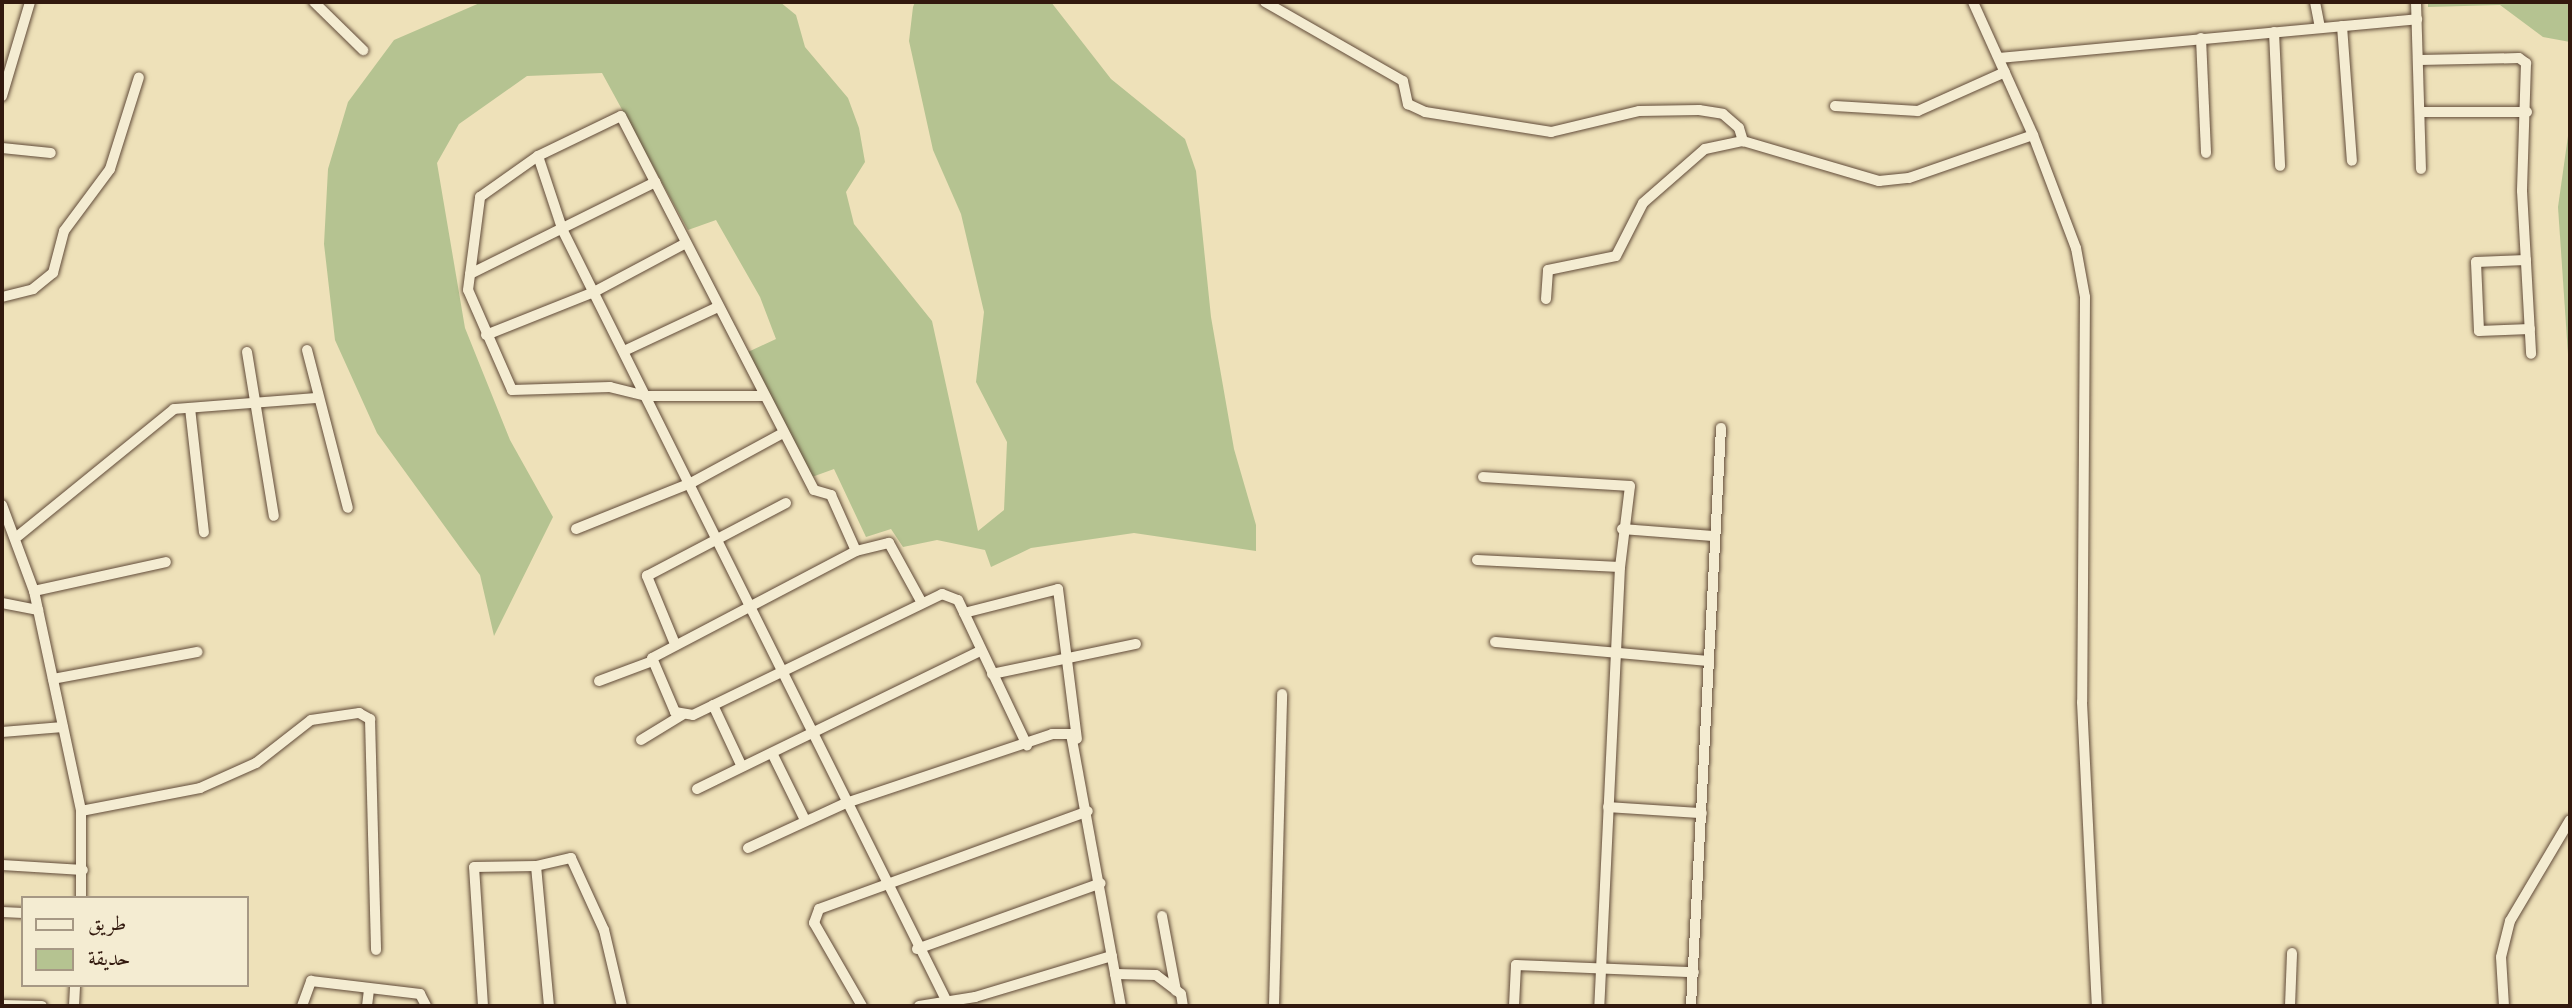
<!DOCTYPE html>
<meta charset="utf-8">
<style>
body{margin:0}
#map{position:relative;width:2572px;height:1008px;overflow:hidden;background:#eee1b9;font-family:Vollkorn,Amiri,serif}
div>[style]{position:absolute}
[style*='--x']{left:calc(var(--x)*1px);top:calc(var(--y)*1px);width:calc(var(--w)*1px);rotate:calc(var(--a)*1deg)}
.green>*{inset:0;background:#b5c391}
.roads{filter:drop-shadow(0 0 2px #614b39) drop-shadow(0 0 2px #614b39)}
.minor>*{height:10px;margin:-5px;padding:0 5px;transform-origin:5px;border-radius:5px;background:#f4ecd2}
span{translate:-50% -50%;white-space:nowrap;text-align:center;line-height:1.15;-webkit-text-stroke:7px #f4ecd2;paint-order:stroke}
.frame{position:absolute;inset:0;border:4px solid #32190e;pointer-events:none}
.legend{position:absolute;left:21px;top:896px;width:228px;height:91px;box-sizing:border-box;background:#f4ecd2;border:2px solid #a69884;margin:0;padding:9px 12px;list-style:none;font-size:21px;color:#32190e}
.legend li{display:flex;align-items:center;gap:14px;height:35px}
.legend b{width:35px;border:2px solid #a69884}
</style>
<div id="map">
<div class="green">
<i style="clip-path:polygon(482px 2px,780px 2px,796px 15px,805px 47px,848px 98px,859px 128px,865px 162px,846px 192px,854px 224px,932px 321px,978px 531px,1004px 510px,1007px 442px,976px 382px,984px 312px,961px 214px,933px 150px,909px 41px,913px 7px,915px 2px,1051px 2px,1111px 79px,1185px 139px,1196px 171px,1211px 317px,1234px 449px,1256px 525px,1256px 551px,1134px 533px,1031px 548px,991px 567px,985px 550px,937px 540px,903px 547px,891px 529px,866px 537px,834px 469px,812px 477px,748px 352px,776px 339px,760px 297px,716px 220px,688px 230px,602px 73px,527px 76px,459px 124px,437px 163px,465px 328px,510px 440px,553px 517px,494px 636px,480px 575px,377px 433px,335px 340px,324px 244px,328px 169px,348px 102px,394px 40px)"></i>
<i style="clip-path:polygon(2428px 2px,2570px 2px,2570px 42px,2543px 37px,2500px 5px,2428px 7px)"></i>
<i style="clip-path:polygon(2570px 122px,2570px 354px,2568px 354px,2558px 207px)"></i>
</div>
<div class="roads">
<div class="minor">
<i style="--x:314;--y:2;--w:69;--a:44.4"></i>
<i style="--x:1265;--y:2;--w:159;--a:29.8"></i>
<i style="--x:1403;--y:81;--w:24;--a:78"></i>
<i style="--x:1408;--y:104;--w:19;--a:25"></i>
<i style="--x:1425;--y:112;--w:128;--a:9"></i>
<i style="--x:1551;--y:132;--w:90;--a:-13.4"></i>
<i style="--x:1639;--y:111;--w:60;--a:-1"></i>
<i style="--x:1699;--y:110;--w:24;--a:9"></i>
<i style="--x:1723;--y:114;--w:21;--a:41"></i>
<i style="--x:1739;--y:128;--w:14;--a:73"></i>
<i style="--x:1973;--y:2;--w:146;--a:65.7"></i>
<i style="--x:2033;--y:135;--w:121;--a:69.2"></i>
<i style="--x:2076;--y:248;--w:50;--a:79.6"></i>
<i style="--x:2085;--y:297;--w:405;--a:90.4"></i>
<i style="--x:2082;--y:702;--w:304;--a:87.2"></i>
<i style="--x:2315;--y:2;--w:25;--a:79"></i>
<i style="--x:2416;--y:2;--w:167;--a:88.3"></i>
<i style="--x:2342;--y:26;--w:135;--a:85.8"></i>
<i style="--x:2274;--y:32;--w:134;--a:87.4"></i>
<i style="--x:2201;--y:38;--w:115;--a:87.5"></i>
<i style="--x:1999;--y:58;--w:420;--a:-5.3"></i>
<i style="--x:2419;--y:60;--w:100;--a:-1.1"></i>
<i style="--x:2519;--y:58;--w:9;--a:36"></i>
<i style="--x:2526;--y:63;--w:128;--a:91.8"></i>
<i style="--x:2522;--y:191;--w:163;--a:86.8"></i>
<i style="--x:2;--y:96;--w:98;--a:-73.4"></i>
<i style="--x:1835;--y:106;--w:83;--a:3.4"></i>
<i style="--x:1918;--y:111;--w:95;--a:-24.1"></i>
<i style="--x:2423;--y:112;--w:104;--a:0"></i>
<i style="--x:2;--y:148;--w:49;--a:5.8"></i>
<i style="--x:538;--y:156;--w:79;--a:71.6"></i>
<i style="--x:563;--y:231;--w:866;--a:63.52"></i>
<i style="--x:2526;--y:260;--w:50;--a:177.7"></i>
<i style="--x:2476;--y:262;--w:69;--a:87.5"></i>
<i style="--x:2479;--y:331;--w:51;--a:-2.2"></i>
<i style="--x:470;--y:274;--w:207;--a:-26.4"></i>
<i style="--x:2;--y:297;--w:32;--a:-14"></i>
<i style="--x:33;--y:289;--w:26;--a:-39"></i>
<i style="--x:53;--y:273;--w:43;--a:-75.3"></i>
<i style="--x:64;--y:231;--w:77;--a:-53.4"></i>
<i style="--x:110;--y:169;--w:96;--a:-72.5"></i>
<i style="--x:1546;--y:299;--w:29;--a:-86"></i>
<i style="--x:1548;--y:270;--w:69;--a:-11.6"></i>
<i style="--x:1616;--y:256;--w:59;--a:-63"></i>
<i style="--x:1643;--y:203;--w:82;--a:-41.1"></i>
<i style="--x:1705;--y:149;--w:39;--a:-12"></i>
<i style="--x:1743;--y:141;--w:142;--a:16.4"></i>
<i style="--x:1879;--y:181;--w:30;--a:-6"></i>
<i style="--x:1909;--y:178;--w:131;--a:-19.1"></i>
<i style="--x:486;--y:335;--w:116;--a:-21.7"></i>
<i style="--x:594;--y:292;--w:104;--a:-28"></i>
<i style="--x:307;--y:350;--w:163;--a:75.5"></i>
<i style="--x:624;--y:351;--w:104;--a:-25.1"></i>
<i style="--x:247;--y:352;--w:166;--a:80.7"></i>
<i style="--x:763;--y:396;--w:117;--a:180"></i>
<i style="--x:646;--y:396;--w:37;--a:-166"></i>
<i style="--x:610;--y:387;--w:98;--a:178.2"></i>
<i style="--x:512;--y:390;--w:109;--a:-113.7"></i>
<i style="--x:468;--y:290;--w:94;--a:-82.6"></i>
<i style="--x:480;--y:197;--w:71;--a:-35.3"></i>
<i style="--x:538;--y:156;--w:92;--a:-25.7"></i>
<i style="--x:621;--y:116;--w:421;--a:62.7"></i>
<i style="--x:814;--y:490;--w:18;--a:16"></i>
<i style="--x:831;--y:495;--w:61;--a:65.9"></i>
<i style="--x:856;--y:551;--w:34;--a:-14"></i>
<i style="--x:889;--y:543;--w:68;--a:61.2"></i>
<i style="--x:190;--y:408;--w:125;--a:83.6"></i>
<i style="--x:1483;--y:477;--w:147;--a:3.5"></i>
<i style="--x:1630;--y:486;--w:82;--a:97"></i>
<i style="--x:1620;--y:567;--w:440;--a:92.7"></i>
<i style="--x:2;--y:505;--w:92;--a:69.6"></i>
<i style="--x:34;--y:591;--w:225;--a:77.9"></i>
<i style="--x:81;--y:811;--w:87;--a:90"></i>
<i style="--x:576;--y:529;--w:124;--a:-21.8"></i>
<i style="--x:691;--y:483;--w:105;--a:-28.5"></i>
<i style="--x:1622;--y:529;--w:91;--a:4.4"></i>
<i style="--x:18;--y:536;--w:201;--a:-39.1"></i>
<i style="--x:174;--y:409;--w:144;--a:-4.4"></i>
<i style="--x:856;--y:551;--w:230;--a:152.3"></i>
<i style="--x:652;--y:658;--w:59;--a:66.9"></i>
<i style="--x:675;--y:712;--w:18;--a:9"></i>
<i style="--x:693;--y:715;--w:277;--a:-25.9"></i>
<i style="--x:942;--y:594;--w:17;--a:21"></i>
<i style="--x:958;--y:600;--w:161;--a:64.6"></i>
<i style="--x:1477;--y:560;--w:143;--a:2.8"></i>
<i style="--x:34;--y:591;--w:135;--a:-12.4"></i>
<i style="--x:2;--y:603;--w:37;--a:11"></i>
<i style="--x:964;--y:613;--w:97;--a:-14.3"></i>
<i style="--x:1058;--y:589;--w:151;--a:82.8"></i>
<i style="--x:1495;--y:642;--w:212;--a:5.1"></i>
<i style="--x:675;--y:644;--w:74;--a:-112.4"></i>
<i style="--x:647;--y:576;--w:157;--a:-27.7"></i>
<i style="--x:992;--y:674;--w:147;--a:-11.8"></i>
<i style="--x:53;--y:679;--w:147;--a:-10.6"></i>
<i style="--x:599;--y:681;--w:54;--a:-20.4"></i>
<i style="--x:713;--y:705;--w:68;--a:64.9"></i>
<i style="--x:2;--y:732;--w:61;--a:-4.7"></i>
<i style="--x:641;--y:740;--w:48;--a:-31.4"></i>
<i style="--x:772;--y:753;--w:75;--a:63.8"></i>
<i style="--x:697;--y:789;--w:315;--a:-26"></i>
<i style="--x:1608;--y:807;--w:94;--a:3.7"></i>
<i style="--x:81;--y:811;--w:121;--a:-10.9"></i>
<i style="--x:200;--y:788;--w:61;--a:-24.1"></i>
<i style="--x:256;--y:763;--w:70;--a:-38"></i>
<i style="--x:311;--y:720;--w:49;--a:-8.3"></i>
<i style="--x:359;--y:713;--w:13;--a:29"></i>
<i style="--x:370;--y:719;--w:231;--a:88.5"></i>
<i style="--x:748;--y:848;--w:108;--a:-24.7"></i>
<i style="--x:846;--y:803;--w:217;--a:-18.5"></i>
<i style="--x:1052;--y:734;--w:19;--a:0"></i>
<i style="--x:1071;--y:734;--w:277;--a:79.6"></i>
<i style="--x:2;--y:865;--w:81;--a:3.5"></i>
<i style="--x:536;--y:866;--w:36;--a:-13"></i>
<i style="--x:571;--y:858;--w:79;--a:65.4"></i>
<i style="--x:604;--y:930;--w:78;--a:76.7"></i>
<i style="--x:2;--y:912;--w:21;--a:3"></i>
<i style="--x:1162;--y:916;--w:76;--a:79.4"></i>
<i style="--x:917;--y:949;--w:195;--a:-19.7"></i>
<i style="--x:1115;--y:974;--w:41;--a:1.4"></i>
<i style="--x:1156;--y:975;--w:31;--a:37"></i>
<i style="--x:1181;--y:994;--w:12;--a:81"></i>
<i style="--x:2;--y:1005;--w:40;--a:1.4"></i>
<i style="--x:74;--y:1006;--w:21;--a:-87"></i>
<i style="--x:302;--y:1006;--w:27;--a:-70"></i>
<i style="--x:311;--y:981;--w:110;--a:6.8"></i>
<i style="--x:420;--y:994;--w:13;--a:63"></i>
<i style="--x:367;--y:1006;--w:17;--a:-83"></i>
<i style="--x:483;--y:1006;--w:139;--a:-93.7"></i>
<i style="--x:474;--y:867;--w:62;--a:-0.9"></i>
<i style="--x:536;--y:866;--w:141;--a:84.7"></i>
<i style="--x:862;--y:1006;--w:96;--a:-120"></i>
<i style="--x:814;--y:923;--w:15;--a:-70"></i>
<i style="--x:819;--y:909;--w:286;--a:-20"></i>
<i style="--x:919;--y:1006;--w:57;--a:-9.1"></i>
<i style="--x:975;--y:997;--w:143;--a:-16.7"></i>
<i style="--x:1274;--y:1006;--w:312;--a:-88.5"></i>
<i style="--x:1514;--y:1006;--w:41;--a:-87.2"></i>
<i style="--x:1516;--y:965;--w:178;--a:2.3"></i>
<i style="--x:1691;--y:1006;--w:579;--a:-87.03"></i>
<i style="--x:2290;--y:1006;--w:53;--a:-87.8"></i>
<i style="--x:2504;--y:1006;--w:49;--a:-93.5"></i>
<i style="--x:2501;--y:957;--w:37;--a:-76"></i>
<i style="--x:2510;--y:921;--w:117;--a:-59.3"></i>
</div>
</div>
<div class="frame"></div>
<ul class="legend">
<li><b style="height:9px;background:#f4ecd2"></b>طريق</li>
<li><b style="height:19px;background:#b5c391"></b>حديقة</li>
</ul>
</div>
